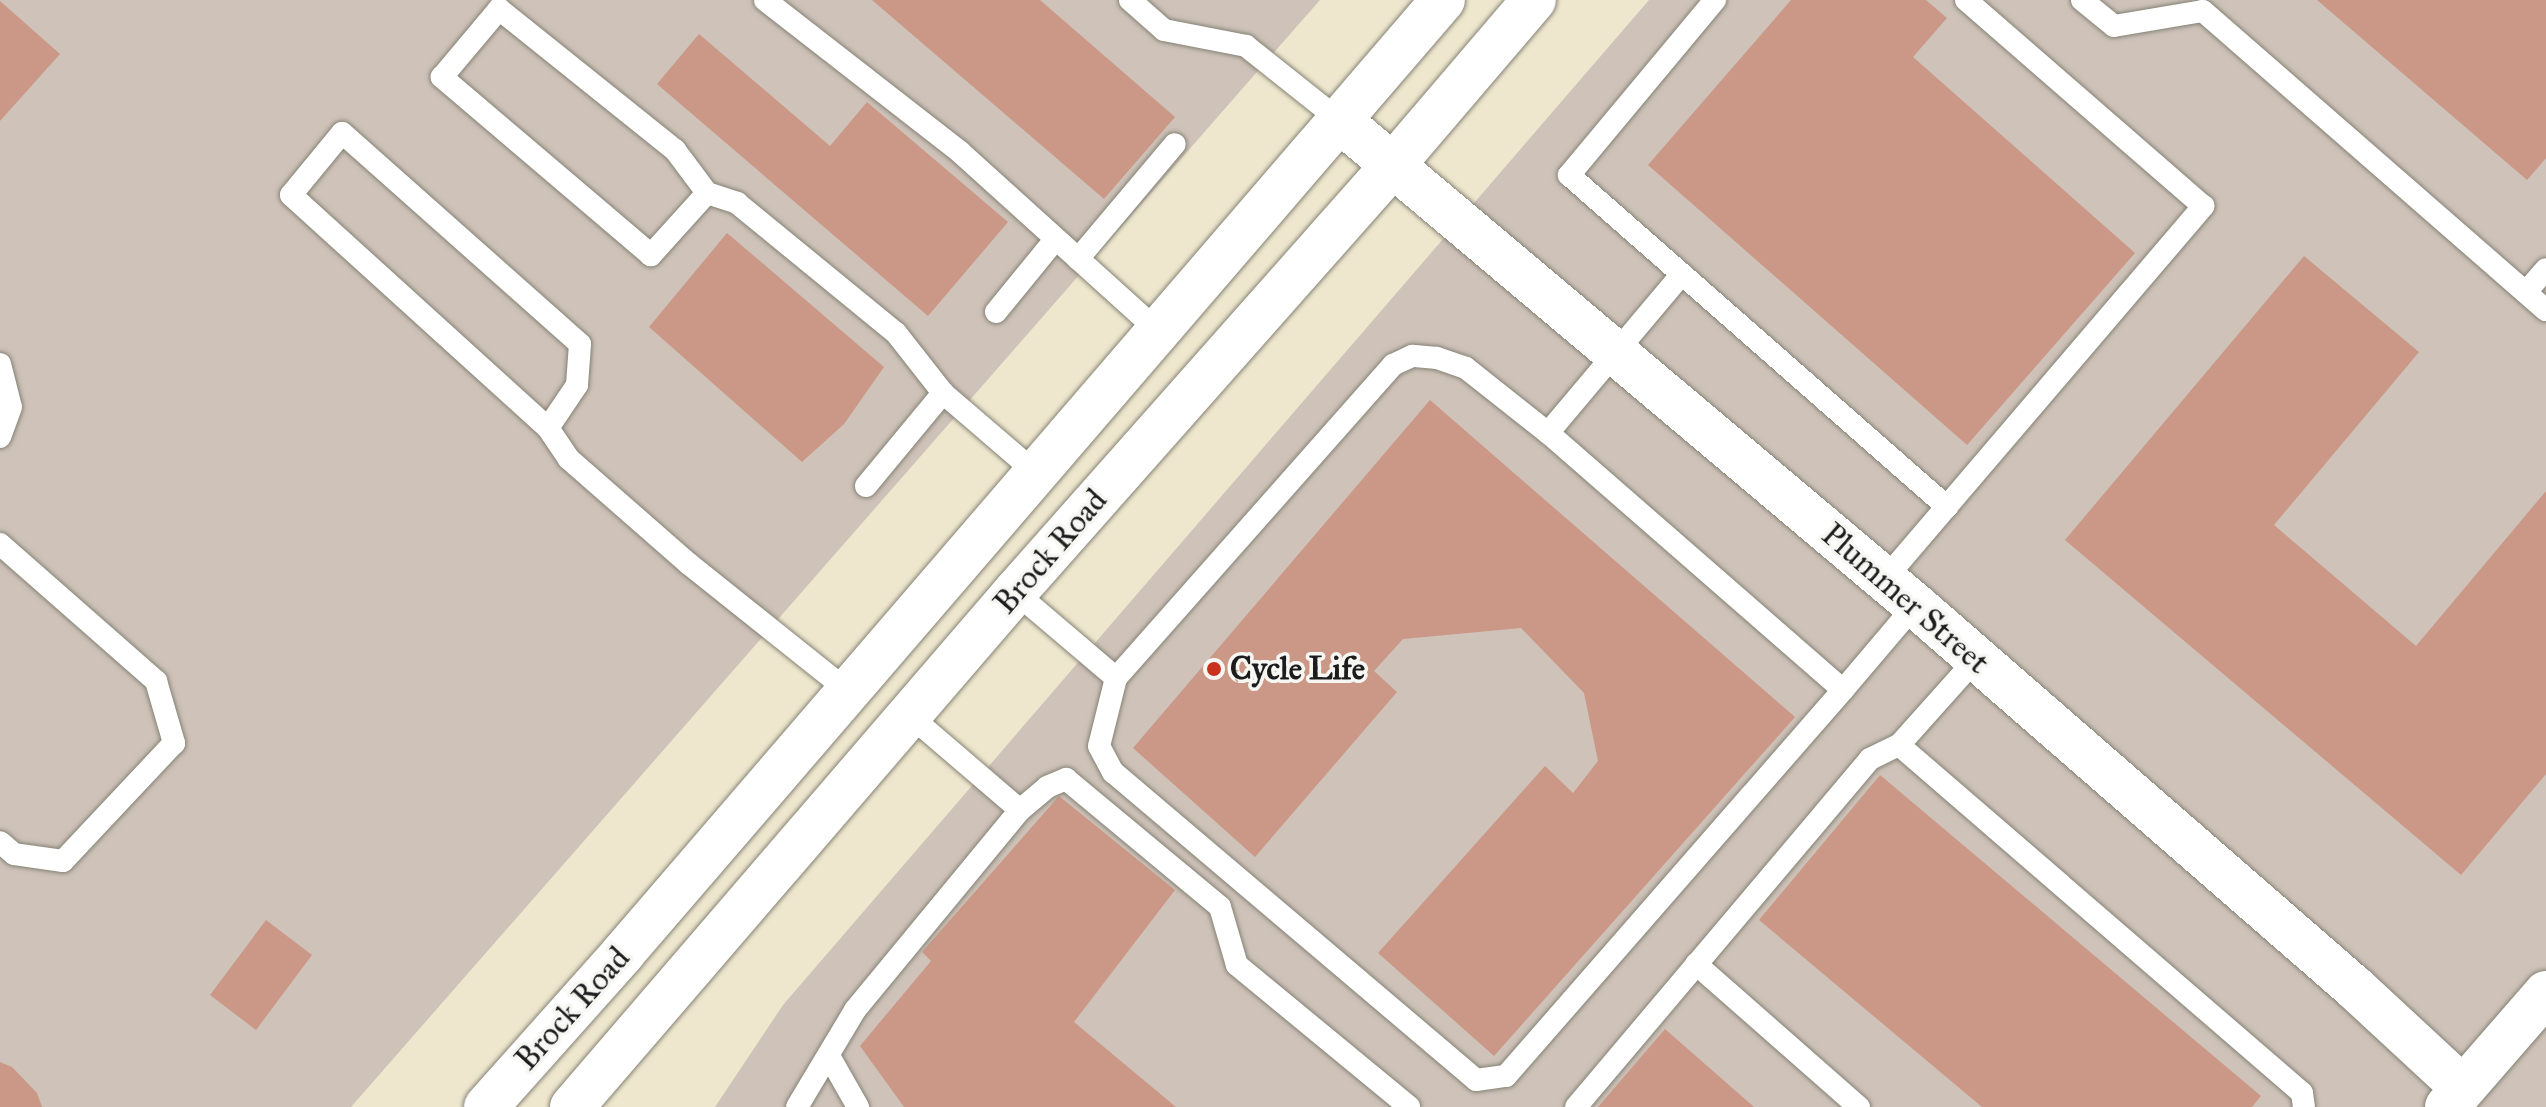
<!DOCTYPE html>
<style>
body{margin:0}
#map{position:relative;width:2546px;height:1107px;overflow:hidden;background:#eee7ce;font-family:"IM FELL Great Primer",serif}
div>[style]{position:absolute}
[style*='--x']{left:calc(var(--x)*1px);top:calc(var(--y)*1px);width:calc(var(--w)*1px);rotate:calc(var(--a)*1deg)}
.industrial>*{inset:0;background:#cec2b9}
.building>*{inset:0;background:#cb9887}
.roads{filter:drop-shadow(0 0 2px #858275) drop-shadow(0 0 2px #858275)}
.service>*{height:22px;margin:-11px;padding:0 11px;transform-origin:11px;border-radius:11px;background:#fff}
.minor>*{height:44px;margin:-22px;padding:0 22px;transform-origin:22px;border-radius:22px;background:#fff}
.secondary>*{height:44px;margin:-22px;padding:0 22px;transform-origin:22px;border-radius:22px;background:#fff}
.dots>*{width:22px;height:22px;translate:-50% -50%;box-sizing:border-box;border:4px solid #f6f6f2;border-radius:50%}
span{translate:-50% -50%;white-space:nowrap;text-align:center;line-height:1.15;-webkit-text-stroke:7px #f6f6f2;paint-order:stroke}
.street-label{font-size:32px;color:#1c1c1c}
.poi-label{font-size:32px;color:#1c1c1c;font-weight:700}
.left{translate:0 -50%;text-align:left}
</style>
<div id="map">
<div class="industrial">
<i style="clip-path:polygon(0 0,1320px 0,351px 1107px,0 1107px)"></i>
<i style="clip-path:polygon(1649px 0,2546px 0,2546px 1107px,715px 1107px,783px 1005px)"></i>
</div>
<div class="building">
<i style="clip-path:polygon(872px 0,1040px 0,1175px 117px,1104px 199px)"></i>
<i style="clip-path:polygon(1791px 0,1926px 0,1947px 18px,1913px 57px,2135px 253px,1967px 445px,1648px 165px)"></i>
<i style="clip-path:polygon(2317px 0,2546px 0,2546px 158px,2527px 180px)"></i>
<i style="clip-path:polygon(0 1px,60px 54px,0 121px)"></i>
<i style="clip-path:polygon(699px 34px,830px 146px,867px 102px,1008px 222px,928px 316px,657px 84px)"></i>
<i style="clip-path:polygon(727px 233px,884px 367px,844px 424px,802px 462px,649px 327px)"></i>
<i style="clip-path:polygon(2304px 256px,2419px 352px,2274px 525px,2416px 646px,2546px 491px,2546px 774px,2461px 875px,2065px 540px)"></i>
<i style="clip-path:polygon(1430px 400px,1795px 717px,1494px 1056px,1378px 953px,1545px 766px,1573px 793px,1598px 761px,1584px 693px,1521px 628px,1403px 639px,1374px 671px,1397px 692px,1255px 857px,1133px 748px)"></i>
<i style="clip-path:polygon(1880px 775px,2261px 1096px,2252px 1107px,1982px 1107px,1759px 920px)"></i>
<i style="clip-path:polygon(1059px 796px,1175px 890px,1074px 1022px,1176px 1107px,904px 1107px,860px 1046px,931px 961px,922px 952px)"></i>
<i style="clip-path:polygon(266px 920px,312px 955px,256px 1030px,210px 995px)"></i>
<i style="clip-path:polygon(1665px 1029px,1754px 1107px,1598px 1107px)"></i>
<i style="clip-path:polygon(0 1062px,12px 1067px,37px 1093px,42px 1107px,0 1107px)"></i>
</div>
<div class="roads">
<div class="service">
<i style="--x:765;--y:0;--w:247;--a:37.9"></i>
<i style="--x:960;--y:152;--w:267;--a:42.1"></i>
<i style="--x:1130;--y:0;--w:45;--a:41.4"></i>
<i style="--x:1164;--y:30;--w:84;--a:11"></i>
<i style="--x:1246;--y:46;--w:119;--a:38.5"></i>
<i style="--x:1715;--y:0;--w:228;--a:129.8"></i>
<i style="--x:1569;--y:175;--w:503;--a:41.29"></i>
<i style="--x:2082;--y:0;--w:41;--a:39.1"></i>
<i style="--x:2114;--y:26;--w:90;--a:-9.6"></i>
<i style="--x:2203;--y:11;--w:455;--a:41.1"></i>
<i style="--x:707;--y:193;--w:84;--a:132.1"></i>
<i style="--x:651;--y:255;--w:275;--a:-139.6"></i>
<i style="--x:442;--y:77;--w:89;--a:-50"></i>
<i style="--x:499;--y:9;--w:226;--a:38.7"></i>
<i style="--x:675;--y:150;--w:54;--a:53.3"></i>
<i style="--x:707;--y:193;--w:32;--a:18"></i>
<i style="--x:737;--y:203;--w:205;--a:39.3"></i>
<i style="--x:896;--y:333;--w:76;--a:51.9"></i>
<i style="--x:1078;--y:259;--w:150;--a:-49.9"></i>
<i style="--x:2526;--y:292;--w:30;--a:-49"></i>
<i style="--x:996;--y:312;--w:92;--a:-50.8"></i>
<i style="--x:0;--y:364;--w:44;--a:75.7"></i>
<i style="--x:11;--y:407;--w:32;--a:110"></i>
<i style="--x:548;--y:428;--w:52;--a:-56"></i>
<i style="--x:577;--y:385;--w:41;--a:-85.8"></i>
<i style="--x:580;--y:344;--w:318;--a:-138.4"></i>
<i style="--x:342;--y:133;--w:80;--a:129.4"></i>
<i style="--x:291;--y:195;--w:347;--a:42.2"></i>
<i style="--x:548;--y:428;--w:37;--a:56"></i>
<i style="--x:569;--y:459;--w:159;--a:41.2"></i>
<i style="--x:689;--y:564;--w:203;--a:38.6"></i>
<i style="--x:1548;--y:433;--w:105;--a:-141.6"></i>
<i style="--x:1466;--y:368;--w:31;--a:-161"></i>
<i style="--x:1437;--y:358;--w:25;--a:-175"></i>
<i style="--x:1412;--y:356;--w:21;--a:155"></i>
<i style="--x:1393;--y:365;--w:418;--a:131.5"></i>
<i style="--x:1116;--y:678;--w:70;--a:104"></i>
<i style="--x:1099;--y:746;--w:30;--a:62"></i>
<i style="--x:1113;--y:772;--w:476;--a:40.3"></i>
<i style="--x:1476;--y:1080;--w:30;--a:-8"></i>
<i style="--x:1506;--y:1076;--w:512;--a:-48.88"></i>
<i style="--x:1843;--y:690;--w:391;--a:-138.9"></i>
<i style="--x:1548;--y:433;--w:205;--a:-49.9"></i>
<i style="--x:866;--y:486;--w:121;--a:-50.4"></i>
<i style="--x:943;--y:393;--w:123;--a:40.7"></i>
<i style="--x:0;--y:544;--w:208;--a:41.3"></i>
<i style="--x:156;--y:681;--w:65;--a:73.8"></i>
<i style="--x:174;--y:743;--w:162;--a:133.2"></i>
<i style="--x:63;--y:861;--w:49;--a:-171.9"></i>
<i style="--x:14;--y:854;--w:18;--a:-139"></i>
<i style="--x:1884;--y:580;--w:492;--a:-49.5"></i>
<i style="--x:2203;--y:206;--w:314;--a:-139"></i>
<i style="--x:1015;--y:592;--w:133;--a:40.4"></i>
<i style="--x:1976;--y:659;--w:115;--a:131.8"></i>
<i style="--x:1899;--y:745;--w:532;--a:40.81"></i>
<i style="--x:2302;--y:1093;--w:14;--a:82"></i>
<i style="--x:1843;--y:690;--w:111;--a:-49.7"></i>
<i style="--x:1020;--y:810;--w:35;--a:-40"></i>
<i style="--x:1047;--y:787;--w:21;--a:-23"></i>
<i style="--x:1066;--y:779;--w:200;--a:39.7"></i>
<i style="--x:1220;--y:907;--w:60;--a:73.7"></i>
<i style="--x:1237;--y:965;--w:223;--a:39.5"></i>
<i style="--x:1696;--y:964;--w:217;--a:41.3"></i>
<i style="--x:829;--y:1056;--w:59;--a:60.4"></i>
<i style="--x:797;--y:1107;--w:113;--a:-59.1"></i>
<i style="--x:855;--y:1010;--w:259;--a:-50.5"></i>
<i style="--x:1020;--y:810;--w:146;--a:-139.4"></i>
<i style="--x:1576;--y:1107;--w:456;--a:-49.8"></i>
<i style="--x:1870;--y:759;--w:32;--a:-26"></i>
</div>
<div class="minor">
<i style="--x:1339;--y:120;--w:753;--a:40.1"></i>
<i style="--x:1915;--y:605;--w:583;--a:41.04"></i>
<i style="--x:2355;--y:988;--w:147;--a:42.8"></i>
<i style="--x:2447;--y:1107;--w:151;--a:-49"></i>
</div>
<div class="secondary">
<i style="--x:486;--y:1107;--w:206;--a:-48.3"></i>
<i style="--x:623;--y:953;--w:1257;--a:-49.29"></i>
<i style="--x:572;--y:1107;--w:679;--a:-49.3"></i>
<i style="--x:1015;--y:592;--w:570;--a:-48.48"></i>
<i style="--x:1393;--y:165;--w:217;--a:-49.5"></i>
</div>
</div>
<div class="dots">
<i style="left:1214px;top:669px;background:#c8321e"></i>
</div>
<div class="street-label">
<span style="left:1051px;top:552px;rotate:-49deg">Brock Road</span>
<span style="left:1905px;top:599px;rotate:41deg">Plummer Street</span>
<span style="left:573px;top:1009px;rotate:-48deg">Brock Road</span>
</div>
<div class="poi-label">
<span class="left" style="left:1230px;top:669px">Cycle Life</span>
</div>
</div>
